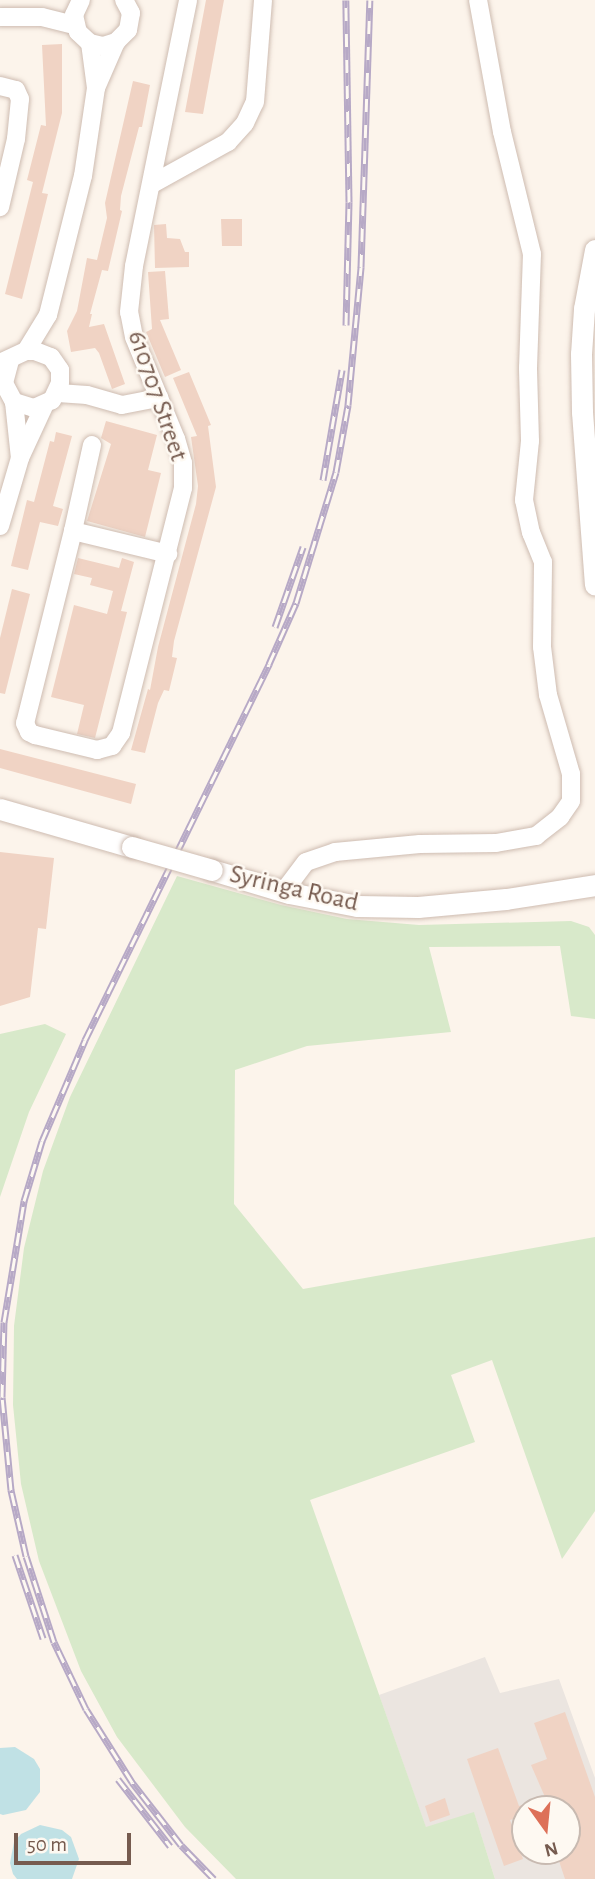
<!DOCTYPE html>
<style>
body{margin:0}
#map{position:relative;width:595px;height:1879px;overflow:hidden;background:#fcf4eb;font-family:"Alegreya Sans",sans-serif}
div>[style]{position:absolute}
[style*='--x']{left:calc(var(--x)*1px);top:calc(var(--y)*1px);width:calc(var(--w)*1px);rotate:calc(var(--a)*1deg)}
.industrial>*{inset:0;background:#ebe5e0}
.green>*{inset:0;background:#d8e9ca}
.water>*{inset:0;background:#c0e1e5}
.building>*{inset:0;background:#f0d3c4}
.roads{filter:drop-shadow(0 0 2px #cebcb1) drop-shadow(0 0 2px #cebcb1)}
.minor>*{height:18px;margin:-9px;padding:0 9px;transform-origin:9px;border-radius:9px;background:#fff}
.tertiary>*{height:21px;margin:-10.5px;padding:0 10.5px;transform-origin:10.5px;border-radius:10.5px;background:#fff}
.rail>*{height:7px;margin-top:-3.5px;transform-origin:0;background:repeating-linear-gradient(90deg,#fef9f2 0 13px,#b7a9c6 0 26px);box-sizing:border-box;border-block:2px solid #b7a9c6}
.bridges{filter:drop-shadow(0 0 2px #cebcb1) drop-shadow(0 0 2px #cebcb1)}
.tertiary-bridge>*{height:21px;margin:-10.5px;padding:0 10.5px;transform-origin:10.5px;border-radius:10.5px;background:#fff}
span{translate:-50% -50%;white-space:nowrap;text-align:center;line-height:1.15;-webkit-text-stroke:5px #fef9f2;paint-order:stroke}
.street-label{font-size:26px;color:#765b4f}
.north{position:absolute;left:511px;top:1795px;width:70px;height:70px;box-sizing:border-box;background:#fef9f2;border:2px solid #c8bab1;border-radius:50%;rotate:165deg;font-size:19px;font-weight:700;line-height:28px;text-align:center;color:#765b4f}
.north::after{content:'';display:block;margin:auto;width:24px;height:32px;background:#dd7058;clip-path:polygon(50% 0,100% 100%,50% 72%,0 100%)}
.scale{position:absolute;left:14px;top:1833px;width:117px;height:32px;box-sizing:border-box;border:4px solid #765b4f;border-top:0;padding-left:9px;font-size:21px;line-height:24px;white-space:nowrap;color:#765b4f;-webkit-text-stroke:5px #fef9f2;paint-order:stroke}
</style>
<div id="map">
<div class="industrial">
<i style="clip-path:polygon(evenodd,485px 1657px,500px 1693px,559px 1679px,595px 1778px,595px 1879px,495px 1879px,474px 1813px,426px 1828px,379px 1695px,485px 1657px,525px 1809px,567px 1809px,567px 1851px,525px 1851px,525px 1809px)"></i>
</div>
<div class="green">
<i style="clip-path:polygon(177px 876px,281px 905px,347px 919px,419px 925px,571px 921px,589px 927px,595px 935px,595px 1019px,571px 1016px,560px 946px,429px 947px,451px 1032px,307px 1046px,235px 1070px,234px 1204px,303px 1289px,595px 1237px,595px 1511px,562px 1559px,492px 1360px,451px 1375px,475px 1442px,310px 1500px,426px 1827px,474px 1812px,495px 1879px,236px 1879px,185px 1827px,117px 1737px,81px 1671px,39px 1561px,21px 1484px,13px 1405px,14px 1326px,24px 1248px,43px 1171px,70px 1097px)"></i>
<i style="clip-path:polygon(45px 1024px,66px 1034px,29px 1112px,0 1197px,0 1034px)"></i>
</div>
<div class="water">
<i style="clip-path:polygon(15px 1747px,34px 1759px,40px 1769px,40px 1792px,26px 1810px,3px 1815px,0 1814px,0 1748px)"></i>
<i style="clip-path:polygon(40px 1825px,62px 1830px,71px 1837px,79px 1859px,72px 1879px,17px 1879px,13px 1874px,10px 1863px,14px 1842px,21px 1834px)"></i>
</div>
<div class="building">
<i style="clip-path:polygon(206px 0,224px 0,203px 114px,185px 112px)"></i>
<i style="clip-path:polygon(62px 44px,62px 113px,42px 193px,48px 194px,22px 299px,5px 294px,33px 182px,27px 180px,41px 125px,46px 126px,42px 45px)"></i>
<i style="clip-path:polygon(133px 81px,150px 85px,142px 127px,139px 127px,121px 196px,120px 210px,122px 211px,108px 271px,102px 270px,90px 314px,92px 314px,89px 327px,104px 324px,125px 384px,112px 389px,99px 353px,95px 348px,71px 352px,67px 331px,77px 311px,87px 258px,97px 260px,107px 218px,105px 203px)"></i>
<i style="clip-path:polygon(221px 219px,242px 219px,242px 246px,222px 246px)"></i>
<i style="clip-path:polygon(166px 224px,167px 238px,180px 239px,185px 252px,189px 252px,189px 267px,155px 268px,154px 225px)"></i>
<i style="clip-path:polygon(165px 271px,169px 319px,160px 320px,181px 370px,165px 377px,146px 332px,152px 329px,148px 272px)"></i>
<i style="clip-path:polygon(189px 372px,211px 425px,208px 426px,216px 487px,174px 641px,172px 657px,177px 658px,169px 691px,164px 690px,158px 703px,145px 753px,131px 750px,148px 689px,150px 690px,158px 647px,196px 504px,198px 486px,191px 437px,197px 436px,173px 378px)"></i>
<i style="clip-path:polygon(106px 421px,157px 435px,148px 470px,161px 473px,145px 537px,87px 521px,111px 444px,101px 438px)"></i>
<i style="clip-path:polygon(56px 432px,72px 436px,53px 506px,63px 509px,58px 526px,40px 522px,28px 570px,11px 566px,27px 500px,34px 502px,50px 441px,54px 442px)"></i>
<i style="clip-path:polygon(78px 558px,119px 568px,122px 558px,134px 562px,121px 611px,127px 612px,95px 738px,77px 734px,84px 705px,51px 697px,74px 605px,107px 614px,113px 591px,90px 585px,92px 578px,74px 574px)"></i>
<i style="clip-path:polygon(12px 589px,30px 594px,5px 694px,0 693px,0 638px)"></i>
<i style="clip-path:polygon(0 749px,136px 784px,131px 804px,0 768px)"></i>
<i style="clip-path:polygon(0 852px,54px 858px,46px 929px,38px 928px,30px 997px,0 1006px)"></i>
<i style="clip-path:polygon(565px 1712px,595px 1797px,595px 1879px,565px 1879px,557px 1855px,557px 1851px,567px 1851px,567px 1809px,520px 1809px,523px 1816px,510px 1820px,523px 1859px,504px 1866px,467px 1759px,498px 1748px,519px 1806px,545px 1797px,531px 1765px,547px 1759px,534px 1723px)"></i>
<i style="clip-path:polygon(445px 1798px,450px 1815px,430px 1822px,425px 1806px)"></i>
</div>
<div class="roads">
<div class="minor">
<i style="--x:81;--y:0;--w:17;--a:115"></i>
<i style="--x:74;--y:15;--w:17;--a:77"></i>
<i style="--x:78;--y:32;--w:16;--a:43"></i>
<i style="--x:90;--y:43;--w:13;--a:13"></i>
<i style="--x:103;--y:46;--w:14;--a:-17"></i>
<i style="--x:116;--y:42;--w:17;--a:-45"></i>
<i style="--x:128;--y:30;--w:17;--a:-80"></i>
<i style="--x:131;--y:13;--w:15;--a:-118"></i>
<i style="--x:0;--y:17;--w:42;--a:0"></i>
<i style="--x:42;--y:17;--w:34;--a:14"></i>
<i style="--x:0;--y:86;--w:16;--a:14"></i>
<i style="--x:16;--y:90;--w:10;--a:66"></i>
<i style="--x:20;--y:99;--w:40;--a:95.7"></i>
<i style="--x:16;--y:139;--w:70;--a:103.2"></i>
<i style="--x:96;--y:88;--w:50;--a:-66.5"></i>
<i style="--x:152;--y:184;--w:87;--a:-28.9"></i>
<i style="--x:228;--y:142;--w:25;--a:-48"></i>
<i style="--x:245;--y:123;--w:23;--a:-65"></i>
<i style="--x:255;--y:102;--w:102;--a:-85.5"></i>
<i style="--x:26;--y:351;--w:42;--a:-58.6"></i>
<i style="--x:48;--y:315;--w:143;--a:-75.9"></i>
<i style="--x:83;--y:176;--w:89;--a:-81.6"></i>
<i style="--x:96;--y:88;--w:45;--a:-97.6"></i>
<i style="--x:0;--y:363;--w:29;--a:-25"></i>
<i style="--x:26;--y:351;--w:9;--a:0"></i>
<i style="--x:35;--y:351;--w:17;--a:21"></i>
<i style="--x:51;--y:357;--w:16;--a:55"></i>
<i style="--x:60;--y:370;--w:13;--a:90"></i>
<i style="--x:60;--y:383;--w:19;--a:115"></i>
<i style="--x:52;--y:400;--w:20;--a:156"></i>
<i style="--x:34;--y:408;--w:21;--a:-163"></i>
<i style="--x:14;--y:402;--w:21;--a:-118"></i>
<i style="--x:4;--y:383;--w:23;--a:-75"></i>
<i style="--x:58;--y:393;--w:29;--a:4"></i>
<i style="--x:87;--y:395;--w:36;--a:16"></i>
<i style="--x:122;--y:405;--w:38;--a:-11"></i>
<i style="--x:14;--y:402;--w:56;--a:83.9"></i>
<i style="--x:92;--y:445;--w:88;--a:102.5"></i>
<i style="--x:73;--y:531;--w:198;--a:104"></i>
<i style="--x:25;--y:723;--w:10;--a:66"></i>
<i style="--x:29;--y:732;--w:7;--a:27"></i>
<i style="--x:35;--y:735;--w:64;--a:13.6"></i>
<i style="--x:97;--y:750;--w:16;--a:-15"></i>
<i style="--x:112;--y:746;--w:16;--a:-55"></i>
<i style="--x:121;--y:733;--w:253;--a:-75.8"></i>
<i style="--x:183;--y:488;--w:25;--a:-90"></i>
<i style="--x:183;--y:463;--w:25;--a:-106"></i>
<i style="--x:176;--y:439;--w:110;--a:-112.4"></i>
<i style="--x:134;--y:337;--w:25;--a:-101"></i>
<i style="--x:129;--y:312;--w:46;--a:-83.8"></i>
<i style="--x:134;--y:266;--w:271;--a:-78.5"></i>
<i style="--x:0;--y:526;--w:71;--a:-73.6"></i>
<i style="--x:20;--y:458;--w:57;--a:-65.2"></i>
<i style="--x:73;--y:531;--w:98;--a:13.6"></i>
<i style="--x:284;--y:891;--w:36;--a:-53"></i>
<i style="--x:306;--y:862;--w:31;--a:-19"></i>
<i style="--x:335;--y:852;--w:85;--a:-5.4"></i>
<i style="--x:420;--y:844;--w:76;--a:-0.8"></i>
<i style="--x:496;--y:843;--w:41;--a:-9.9"></i>
<i style="--x:536;--y:836;--w:31;--a:-38"></i>
<i style="--x:560;--y:817;--w:19;--a:-55"></i>
<i style="--x:571;--y:801;--w:27;--a:-90"></i>
<i style="--x:571;--y:774;--w:82;--a:-106.2"></i>
<i style="--x:548;--y:695;--w:48;--a:-97.1"></i>
<i style="--x:542;--y:647;--w:85;--a:-89.3"></i>
<i style="--x:543;--y:562;--w:31;--a:-112"></i>
<i style="--x:531;--y:533;--w:34;--a:-102"></i>
<i style="--x:524;--y:500;--w:59;--a:-84.2"></i>
<i style="--x:530;--y:441;--w:73;--a:-91.6"></i>
<i style="--x:528;--y:368;--w:114;--a:-88"></i>
<i style="--x:532;--y:254;--w:126;--a:-103.8"></i>
<i style="--x:502;--y:132;--w:134;--a:-100.3"></i>
</div>
<div class="tertiary">
<i style="--x:595;--y:250;--w:60;--a:100.6"></i>
<i style="--x:584;--y:309;--w:45;--a:93.8"></i>
<i style="--x:581;--y:354;--w:58;--a:89"></i>
<i style="--x:582;--y:412;--w:173;--a:85.7"></i>
<i style="--x:0;--y:809;--w:137;--a:16.1"></i>
<i style="--x:212;--y:870;--w:80;--a:16.6"></i>
<i style="--x:289;--y:893;--w:69;--a:10.8"></i>
<i style="--x:357;--y:906;--w:61;--a:0.9"></i>
<i style="--x:418;--y:907;--w:88;--a:-5.2"></i>
<i style="--x:506;--y:899;--w:90;--a:-8.9"></i>
</div>
</div>
<div class="rail">
<i style="--x:346;--y:325;--w:123;--a:-88.6"></i>
<i style="--x:349;--y:202;--w:202;--a:-90.9"></i>
<i style="--x:323;--y:480;--w:112;--a:-80.2"></i>
<i style="--x:275;--y:627;--w:85;--a:-70.7"></i>
<i style="--x:15;--y:1555;--w:88;--a:71.4"></i>
<i style="--x:118;--y:1779;--w:85;--a:52.2"></i>
<i style="--x:214;--y:1879;--w:47;--a:-134.1"></i>
<i style="--x:181;--y:1845;--w:80;--a:-127.9"></i>
<i style="--x:132;--y:1782;--w:86;--a:-122.2"></i>
<i style="--x:86;--y:1709;--w:74;--a:-115.5"></i>
<i style="--x:54;--y:1642;--w:90;--a:-108"></i>
<i style="--x:26;--y:1556;--w:68;--a:-102.8"></i>
<i style="--x:11;--y:1490;--w:93;--a:-95.5"></i>
<i style="--x:2;--y:1397;--w:75;--a:-88.5"></i>
<i style="--x:4;--y:1322;--w:123;--a:-80.6"></i>
<i style="--x:24;--y:1201;--w:63;--a:-73.3"></i>
<i style="--x:42;--y:1141;--w:110;--a:-66.9"></i>
<i style="--x:85;--y:1040;--w:419;--a:-63.9"></i>
<i style="--x:269;--y:664;--w:67;--a:-66.1"></i>
<i style="--x:296;--y:603;--w:137;--a:-73"></i>
<i style="--x:336;--y:472;--w:68;--a:-79.8"></i>
<i style="--x:348;--y:405;--w:139;--a:-84.6"></i>
<i style="--x:361;--y:267;--w:267;--a:-88.1"></i>
</div>
<div class="bridges">
<div class="tertiary-bridge">
<i style="--x:132;--y:847;--w:83;--a:16"></i>
</div>
</div>
<div class="street-label">
<span style="left:157px;top:396px;rotate:71deg">610707 Street</span>
<span style="left:294px;top:889px;rotate:13deg">Syringa Road</span>
</div>
<div class="north">N</div>
<div class="scale">50 m</div>
</div>
